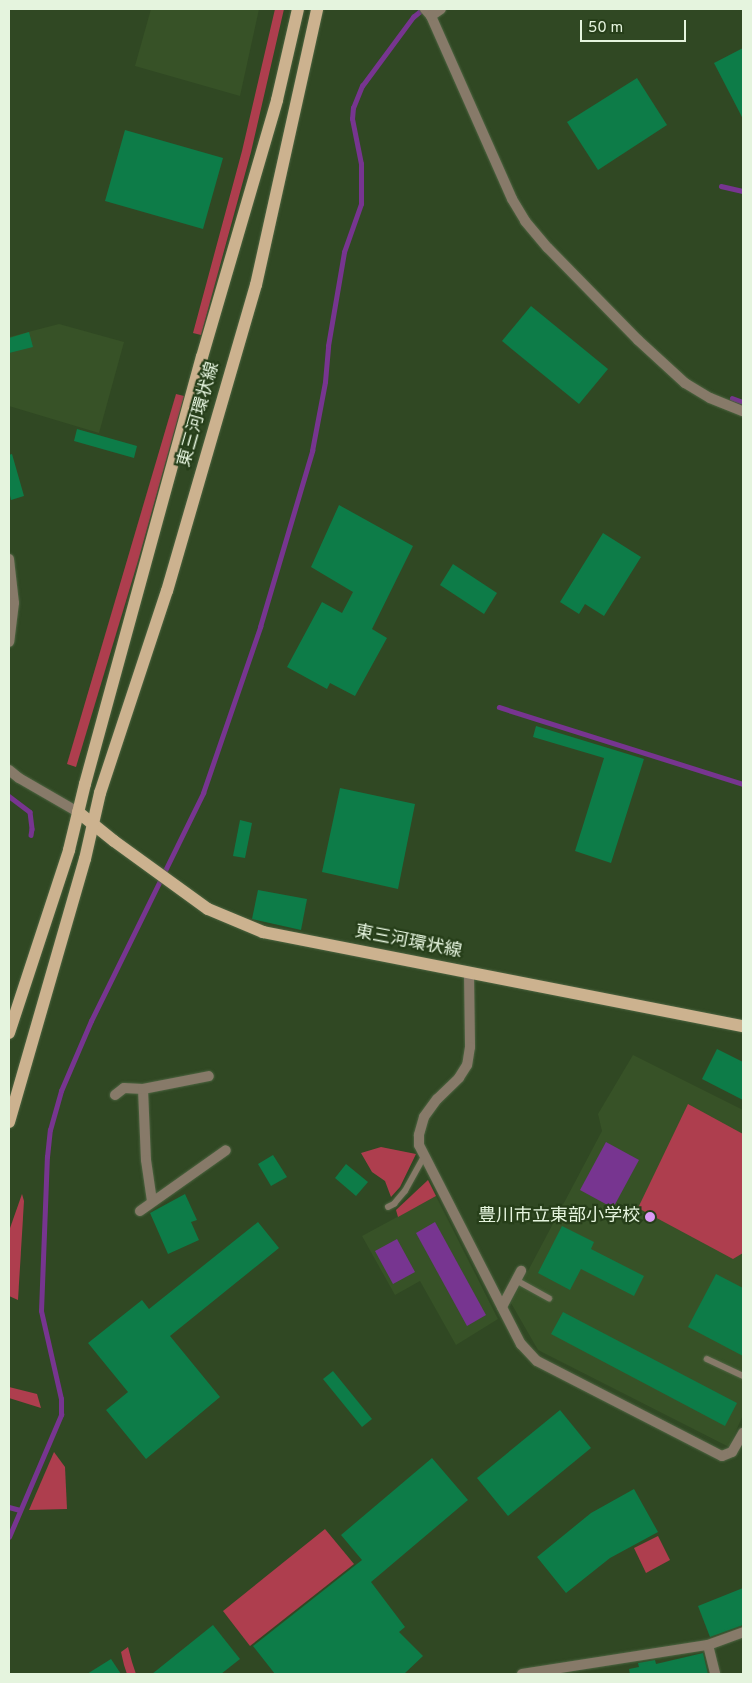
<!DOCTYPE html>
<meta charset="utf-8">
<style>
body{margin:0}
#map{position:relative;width:752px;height:1683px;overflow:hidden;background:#304823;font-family:Overpass,"Noto Sans JP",sans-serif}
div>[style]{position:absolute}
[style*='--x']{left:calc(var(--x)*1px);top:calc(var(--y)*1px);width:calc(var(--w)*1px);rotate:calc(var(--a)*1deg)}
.built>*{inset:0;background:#375227}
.green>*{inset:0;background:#ae3e4e}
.water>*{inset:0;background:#773590}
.stream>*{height:4.5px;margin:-2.25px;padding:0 2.25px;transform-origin:2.25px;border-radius:2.25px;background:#773590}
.building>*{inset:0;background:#0d7c48}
.roads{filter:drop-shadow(0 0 1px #4d6441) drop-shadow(0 0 1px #4d6441)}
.service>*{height:5.5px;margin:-2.75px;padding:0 2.75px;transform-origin:2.75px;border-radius:2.75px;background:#877a69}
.minor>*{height:10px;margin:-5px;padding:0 5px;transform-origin:5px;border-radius:5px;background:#877a69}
.tertiary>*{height:10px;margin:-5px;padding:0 5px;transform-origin:5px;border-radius:5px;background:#877a69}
.primary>*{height:12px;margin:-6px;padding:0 6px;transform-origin:6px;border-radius:6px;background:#ccb28f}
.dots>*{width:14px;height:14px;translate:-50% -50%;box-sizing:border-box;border:2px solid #263e19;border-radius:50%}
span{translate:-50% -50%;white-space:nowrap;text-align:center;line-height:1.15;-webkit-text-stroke:4.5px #263e19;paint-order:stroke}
.street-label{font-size:18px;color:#e5f4de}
.poi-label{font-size:18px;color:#e5f4de}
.right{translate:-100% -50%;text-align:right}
.frame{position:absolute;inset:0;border:10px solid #e5f4de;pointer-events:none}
.scale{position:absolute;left:580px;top:20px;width:106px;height:22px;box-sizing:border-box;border:2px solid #e5f4de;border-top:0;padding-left:6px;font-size:15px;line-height:18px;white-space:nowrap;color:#e5f4de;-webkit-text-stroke:4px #263e19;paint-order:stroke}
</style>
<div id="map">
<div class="built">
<i style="clip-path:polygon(151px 9px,259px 9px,240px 96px,135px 66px)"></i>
<i style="clip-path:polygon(59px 324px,124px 342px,99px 433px,9px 406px,9px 337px)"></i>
<i style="clip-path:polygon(633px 1055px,743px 1110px,743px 1415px,729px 1447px,538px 1350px,511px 1303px,602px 1131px,598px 1114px)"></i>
<i style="clip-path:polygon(436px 1196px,498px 1319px,456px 1345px,420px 1281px,395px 1295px,362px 1236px)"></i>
</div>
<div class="green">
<i style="clip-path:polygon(275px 9px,284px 9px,251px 152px,201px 335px,193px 333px,242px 151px)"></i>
<i style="clip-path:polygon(176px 394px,184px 396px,138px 561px,76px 767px,67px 764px)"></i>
<i style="clip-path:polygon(688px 1104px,743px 1134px,743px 1253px,733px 1259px,638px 1208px)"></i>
<i style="clip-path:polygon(381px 1147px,416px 1154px,400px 1187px,391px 1197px,385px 1181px,372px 1172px,361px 1153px)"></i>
<i style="clip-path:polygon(428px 1180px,436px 1196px,398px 1217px,396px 1210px)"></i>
<i style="clip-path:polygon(22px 1194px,24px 1201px,18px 1300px,9px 1296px,9px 1231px)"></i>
<i style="clip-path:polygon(9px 1387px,37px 1394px,41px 1408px,9px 1398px)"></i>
<i style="clip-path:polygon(54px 1452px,65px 1467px,67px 1509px,29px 1510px)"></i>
<i style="clip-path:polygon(325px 1529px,354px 1564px,250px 1646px,223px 1611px)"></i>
<i style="clip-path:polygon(658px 1536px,670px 1560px,646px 1573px,634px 1548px)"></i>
<i style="clip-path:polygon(128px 1647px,132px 1662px,136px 1674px,127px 1674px,124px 1665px,121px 1652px)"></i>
</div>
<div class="water">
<i style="clip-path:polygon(606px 1142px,639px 1160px,613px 1208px,580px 1190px)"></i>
<i style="clip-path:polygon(435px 1222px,486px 1315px,467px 1326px,416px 1233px)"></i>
<i style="clip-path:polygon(397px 1239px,415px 1272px,393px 1284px,375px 1251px)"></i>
</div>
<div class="stream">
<i style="--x:721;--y:186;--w:23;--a:13"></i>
<i style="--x:732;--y:398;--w:12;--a:20"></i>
<i style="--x:499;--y:707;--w:256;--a:17.5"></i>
<i style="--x:9;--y:796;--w:26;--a:37"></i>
<i style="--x:30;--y:812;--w:17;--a:83"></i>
<i style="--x:32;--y:829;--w:6;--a:99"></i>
<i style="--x:9;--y:1507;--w:11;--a:15"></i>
<i style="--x:9;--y:1537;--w:133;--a:-66.9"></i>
<i style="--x:61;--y:1415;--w:16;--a:-90"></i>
<i style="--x:61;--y:1399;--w:90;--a:-102.8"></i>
<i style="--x:41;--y:1311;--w:154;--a:-87.8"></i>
<i style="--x:47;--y:1157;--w:27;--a:-84"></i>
<i style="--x:50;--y:1130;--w:41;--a:-74.2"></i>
<i style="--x:61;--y:1091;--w:76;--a:-66.8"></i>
<i style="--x:91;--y:1021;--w:254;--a:-63.8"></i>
<i style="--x:203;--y:793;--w:176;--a:-71"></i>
<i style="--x:260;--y:627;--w:184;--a:-73.5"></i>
<i style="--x:312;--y:451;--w:70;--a:-79.3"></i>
<i style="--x:325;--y:382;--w:36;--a:-85"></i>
<i style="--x:328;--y:346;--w:95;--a:-80.3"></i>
<i style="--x:344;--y:252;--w:51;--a:-70.5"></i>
<i style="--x:361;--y:204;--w:40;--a:-90"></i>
<i style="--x:361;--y:164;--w:46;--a:-101.3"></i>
<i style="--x:352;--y:119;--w:11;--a:-85"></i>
<i style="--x:353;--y:108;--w:24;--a:-68"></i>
<i style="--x:362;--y:86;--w:86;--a:-53.5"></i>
<i style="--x:413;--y:17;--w:13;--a:-39"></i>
</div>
<div class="building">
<i style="clip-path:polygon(743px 48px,743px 119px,714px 63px)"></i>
<i style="clip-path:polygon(637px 78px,667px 125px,598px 170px,567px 122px)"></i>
<i style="clip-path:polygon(125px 130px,223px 158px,203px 229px,105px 201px)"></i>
<i style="clip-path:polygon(531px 306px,608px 369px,579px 404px,502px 341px)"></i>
<i style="clip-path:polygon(29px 332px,33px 347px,9px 353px,9px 338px)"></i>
<i style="clip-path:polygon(77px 429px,137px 446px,134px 458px,74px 441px)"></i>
<i style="clip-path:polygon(12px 454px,24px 496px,11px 500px,9px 491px,9px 455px)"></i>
<i style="clip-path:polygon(339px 505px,413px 546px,372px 629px,387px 638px,355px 696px,330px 683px,327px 689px,287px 667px,322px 602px,342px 613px,353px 592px,311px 567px)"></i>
<i style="clip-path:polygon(603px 533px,641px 557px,604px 616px,585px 604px,579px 614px,560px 602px)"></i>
<i style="clip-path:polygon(453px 564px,497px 593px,484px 614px,440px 585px)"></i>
<i style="clip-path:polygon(536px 726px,644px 759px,611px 863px,575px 851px,604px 758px,533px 737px)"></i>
<i style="clip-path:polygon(340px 788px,415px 804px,398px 889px,322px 872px)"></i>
<i style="clip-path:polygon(240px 820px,252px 823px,245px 858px,233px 856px)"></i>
<i style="clip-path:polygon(258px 890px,307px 899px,301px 930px,252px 919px)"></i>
<i style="clip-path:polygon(717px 1049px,743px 1062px,743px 1100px,702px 1079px)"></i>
<i style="clip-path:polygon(273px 1155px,287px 1177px,271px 1186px,258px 1164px)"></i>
<i style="clip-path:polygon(346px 1164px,368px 1182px,356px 1196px,335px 1178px)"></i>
<i style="clip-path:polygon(185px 1194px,197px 1220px,191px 1222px,199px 1240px,168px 1254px,150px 1213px)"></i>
<i style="clip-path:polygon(258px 1222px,279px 1248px,170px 1336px,220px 1397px,146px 1459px,106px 1410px,128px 1392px,88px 1343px,142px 1300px,149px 1309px)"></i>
<i style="clip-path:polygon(562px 1226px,594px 1242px,591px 1249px,644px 1276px,634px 1296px,581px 1269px,570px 1290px,538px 1273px)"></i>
<i style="clip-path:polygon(716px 1274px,743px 1288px,743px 1356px,688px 1327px)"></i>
<i style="clip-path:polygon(563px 1312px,737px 1403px,725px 1426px,551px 1334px)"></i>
<i style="clip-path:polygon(333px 1371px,372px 1419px,362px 1427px,323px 1379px)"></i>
<i style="clip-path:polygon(560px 1410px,591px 1448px,508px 1516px,477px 1478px)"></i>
<i style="clip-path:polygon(432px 1458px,468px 1500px,371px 1582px,405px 1627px,399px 1632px,423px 1656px,404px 1674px,275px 1674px,253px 1646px,362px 1560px,341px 1535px)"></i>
<i style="clip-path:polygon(634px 1489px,658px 1532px,610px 1558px,566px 1593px,537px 1557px,591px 1513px)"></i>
<i style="clip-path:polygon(743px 1588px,743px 1625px,710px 1637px,698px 1606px)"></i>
<i style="clip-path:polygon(213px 1625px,240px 1659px,221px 1674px,152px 1674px)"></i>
<i style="clip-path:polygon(703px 1653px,708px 1674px,630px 1674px,629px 1669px,639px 1667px,638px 1663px,655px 1660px,656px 1664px)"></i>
<i style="clip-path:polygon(111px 1659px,121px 1674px,87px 1674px)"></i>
</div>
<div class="roads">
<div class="service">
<i style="--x:388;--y:1207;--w:7;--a:-27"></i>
<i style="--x:394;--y:1204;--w:17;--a:-50"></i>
<i style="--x:405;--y:1191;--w:39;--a:-61"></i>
<i style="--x:516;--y:1280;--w:38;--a:29"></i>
<i style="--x:707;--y:1359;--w:40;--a:25"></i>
</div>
<div class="minor">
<i style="--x:425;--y:9;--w:9;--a:49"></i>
<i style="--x:431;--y:16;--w:200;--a:66.1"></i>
<i style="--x:512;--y:199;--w:26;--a:59"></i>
<i style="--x:525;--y:221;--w:35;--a:50"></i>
<i style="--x:548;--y:248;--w:129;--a:45.6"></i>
<i style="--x:638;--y:340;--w:64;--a:42.5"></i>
<i style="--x:685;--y:383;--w:29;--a:31"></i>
<i style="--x:710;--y:398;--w:35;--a:22"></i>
<i style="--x:431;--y:16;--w:12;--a:-35"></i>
<i style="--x:469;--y:973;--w:74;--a:89.2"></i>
<i style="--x:470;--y:1047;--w:18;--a:99"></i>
<i style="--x:467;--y:1065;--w:15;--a:122"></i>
<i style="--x:459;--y:1078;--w:30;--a:136"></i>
<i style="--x:437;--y:1099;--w:22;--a:126"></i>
<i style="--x:424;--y:1117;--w:19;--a:106"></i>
<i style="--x:419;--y:1135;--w:10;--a:90"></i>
<i style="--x:419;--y:1145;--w:224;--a:62.9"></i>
<i style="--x:521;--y:1344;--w:23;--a:47"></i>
<i style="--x:537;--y:1361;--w:208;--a:27.2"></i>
<i style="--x:722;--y:1456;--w:11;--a:-22"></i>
<i style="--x:732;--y:1452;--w:22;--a:-60"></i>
<i style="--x:143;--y:1089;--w:71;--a:87.6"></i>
<i style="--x:146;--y:1160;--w:41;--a:81.7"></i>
<i style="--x:115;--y:1095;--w:11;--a:-38"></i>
<i style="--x:124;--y:1088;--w:19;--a:3"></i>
<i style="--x:143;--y:1089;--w:67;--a:-11.1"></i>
<i style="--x:140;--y:1211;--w:105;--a:-35.3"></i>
<i style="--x:502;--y:1307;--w:41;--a:-62.2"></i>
<i style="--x:708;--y:1645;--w:30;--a:76"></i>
<i style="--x:522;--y:1674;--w:188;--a:-8.9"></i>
<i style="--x:708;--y:1645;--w:37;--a:-20"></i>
</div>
<div class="tertiary">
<i style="--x:9;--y:559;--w:44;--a:83.5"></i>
<i style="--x:14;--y:603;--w:39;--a:97"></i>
<i style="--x:9;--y:770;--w:13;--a:39"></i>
<i style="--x:19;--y:778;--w:68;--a:30"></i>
</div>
<div class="primary">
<i style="--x:78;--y:812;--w:46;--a:38.9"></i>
<i style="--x:114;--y:841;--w:116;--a:35.9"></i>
<i style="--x:208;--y:909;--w:60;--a:22.7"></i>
<i style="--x:263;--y:932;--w:489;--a:11.1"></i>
<i style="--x:9;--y:1033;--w:193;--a:-71.8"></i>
<i style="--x:69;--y:850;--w:68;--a:-76.4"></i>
<i style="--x:85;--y:784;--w:443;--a:-74.7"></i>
<i style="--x:202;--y:357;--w:268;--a:-73.7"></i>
<i style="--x:277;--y:100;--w:93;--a:-77"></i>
<i style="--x:9;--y:1122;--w:274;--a:-73.9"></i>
<i style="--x:85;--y:859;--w:68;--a:-77.2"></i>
<i style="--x:100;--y:793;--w:213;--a:-71.7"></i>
<i style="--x:167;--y:591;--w:319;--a:-73.8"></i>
<i style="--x:256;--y:285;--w:283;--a:-77.5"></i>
</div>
</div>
<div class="dots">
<i style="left:650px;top:1217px;background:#db9af6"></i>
</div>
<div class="street-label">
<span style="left:200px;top:415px;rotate:-74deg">東三河環状線</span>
<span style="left:408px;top:943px;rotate:11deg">東三河環状線</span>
</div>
<div class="poi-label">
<span class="right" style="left:640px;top:1217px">豊川市立東部小学校</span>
</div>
<div class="frame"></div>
<div class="scale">50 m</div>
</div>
